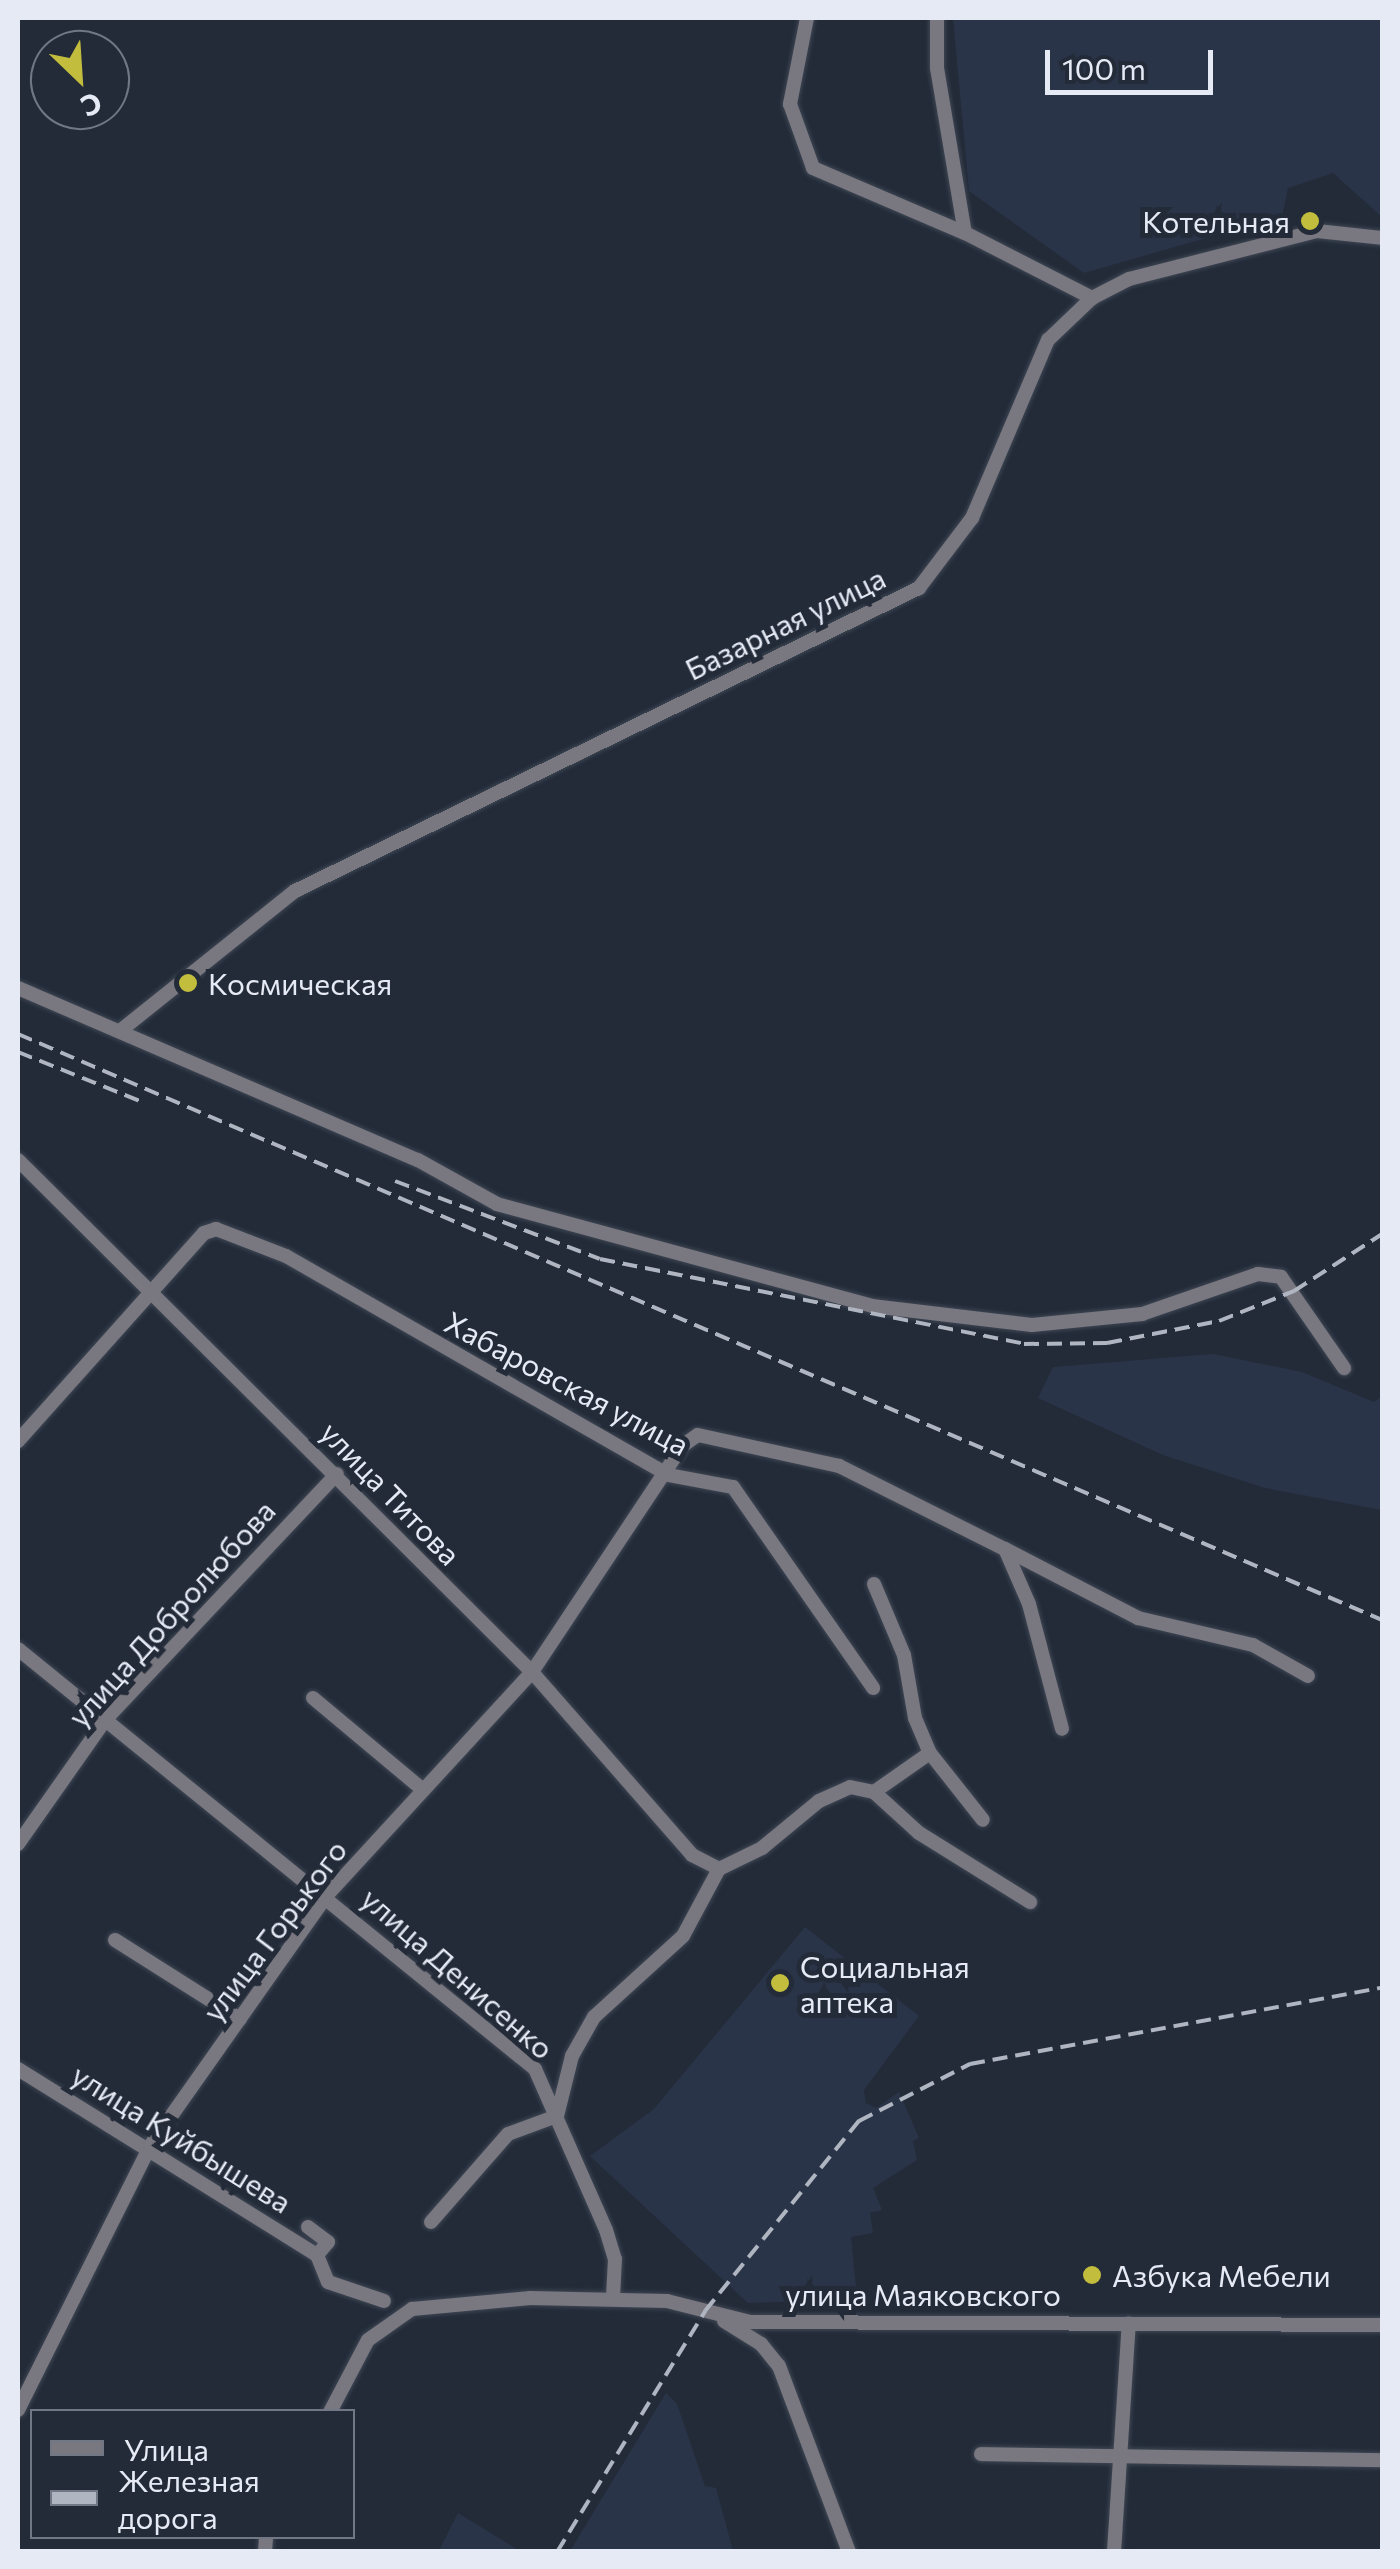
<!DOCTYPE html>
<meta charset="utf-8">
<style>
body{margin:0}
#map{position:relative;width:1400px;height:2569px;overflow:hidden;background:#232b39;font-family:Commissioner,sans-serif}
div>[style]{position:absolute}
[style*='--x']{left:calc(var(--x)*1px);top:calc(var(--y)*1px);width:calc(var(--w)*1px);rotate:calc(var(--a)*1deg)}
.built>*{inset:0;background:#2a3448}
.roads{filter:drop-shadow(0 0 2px #3e4653) drop-shadow(0 0 2px #3e4653)}
.minor>*{height:14px;margin:-7px;padding:0 7px;transform-origin:7px;border-radius:7px;background:#797780}
.rail>*{height:4px;margin-top:-2px;transform-origin:0;background:repeating-linear-gradient(90deg,#b0b6c1 0 15px,transparent 0 23px)}
.dots>*{width:28px;height:28px;translate:-50% -50%;box-sizing:border-box;border:5px solid #232b39;border-radius:50%}
span{translate:-50% -50%;white-space:nowrap;text-align:center;line-height:1.15;-webkit-text-stroke:10px #232b39;paint-order:stroke}
.poi-label{font-size:30px;color:#e5eaf4}
.right{translate:-100% -50%;text-align:right}
.left{translate:0 -50%;text-align:left}
.street-label{font-size:30px;color:#e5eaf4}
.frame{position:absolute;inset:0;border:20px solid #e5eaf4;pointer-events:none}
.legend{position:absolute;left:30px;top:2409px;width:325px;height:130px;box-sizing:border-box;background:#232b39;border:2px solid #717784;margin:0;padding:12px 18px;list-style:none;font-size:30px;color:#e5eaf4}
.legend li{display:flex;align-items:center;gap:20px;height:50px}
.legend b{width:50px;border:2px solid #717784}
.north{position:absolute;left:30px;top:30px;width:100px;height:100px;box-sizing:border-box;background:#232b39;border:2px solid #717784;border-radius:50%;rotate:155deg;font-size:28px;font-weight:700;line-height:40px;text-align:center;color:#e5eaf4}
.north::after{content:'';display:block;margin:auto;width:35px;height:45px;background:#c3bd3e;clip-path:polygon(50% 0,100% 100%,50% 72%,0 100%)}
.scale{position:absolute;left:1045px;top:50px;width:168px;height:45px;box-sizing:border-box;border:5px solid #e5eaf4;border-top:0;padding-left:12px;font-size:30px;line-height:35px;white-space:nowrap;color:#e5eaf4;-webkit-text-stroke:8px #232b39;paint-order:stroke}
</style>
<div id="map">
<div class="built">
<i style="clip-path:polygon(953px 18px,1382px 18px,1382px 217px,1333px 173px,1288px 188px,1282px 216px,1084px 273px,969px 191px)"></i>
<i style="clip-path:polygon(1213px 1354px,1302px 1372px,1374px 1402px,1382px 1396px,1382px 1510px,1265px 1488px,1163px 1455px,1038px 1398px,1053px 1367px)"></i>
<i style="clip-path:polygon(805px 1927px,919px 2016px,864px 2090px,866px 2103px,876px 2108px,899px 2092px,919px 2138px,913px 2141px,917px 2160px,873px 2188px,882px 2210px,870px 2213px,873px 2233px,851px 2237px,856px 2287px,847px 2289px,848px 2300px,748px 2303px,590px 2156px,654px 2109px)"></i>
<i style="clip-path:polygon(666px 2393px,677px 2404px,705px 2486px,716px 2488px,733px 2551px,570px 2551px)"></i>
<i style="clip-path:polygon(458px 2513px,520px 2551px,439px 2551px)"></i>
</div>
<div class="roads">
<div class="minor">
<i style="--x:807;--y:18;--w:88;--a:101.2"></i>
<i style="--x:790;--y:104;--w:68;--a:70.2"></i>
<i style="--x:813;--y:168;--w:165;--a:23.2"></i>
<i style="--x:965;--y:233;--w:143;--a:27.1"></i>
<i style="--x:937;--y:18;--w:50;--a:90"></i>
<i style="--x:937;--y:68;--w:167;--a:80.4"></i>
<i style="--x:18;--y:988;--w:435;--a:23.3"></i>
<i style="--x:418;--y:1160;--w:90;--a:29.1"></i>
<i style="--x:497;--y:1204;--w:389;--a:15.2"></i>
<i style="--x:872;--y:1306;--w:161;--a:6.8"></i>
<i style="--x:1032;--y:1325;--w:111;--a:-5.7"></i>
<i style="--x:1142;--y:1314;--w:123;--a:-19"></i>
<i style="--x:1258;--y:1274;--w:23;--a:7"></i>
<i style="--x:1281;--y:1277;--w:111;--a:55.3"></i>
<i style="--x:120;--y:1031;--w:224;--a:-38.7"></i>
<i style="--x:295;--y:891;--w:694;--a:-25.9"></i>
<i style="--x:919;--y:588;--w:88;--a:-52.9"></i>
<i style="--x:972;--y:518;--w:194;--a:-66.9"></i>
<i style="--x:1048;--y:340;--w:61;--a:-43.7"></i>
<i style="--x:1092;--y:298;--w:42;--a:-27.2"></i>
<i style="--x:1129;--y:279;--w:194;--a:-14.3"></i>
<i style="--x:1317;--y:231;--w:65;--a:6.1"></i>
<i style="--x:18;--y:1160;--w:725;--a:44.89"></i>
<i style="--x:532;--y:1672;--w:243;--a:48.8"></i>
<i style="--x:692;--y:1855;--w:30;--a:27"></i>
<i style="--x:18;--y:1441;--w:279;--a:-48.2"></i>
<i style="--x:204;--y:1233;--w:13;--a:-18"></i>
<i style="--x:216;--y:1229;--w:75;--a:21.1"></i>
<i style="--x:286;--y:1256;--w:440;--a:29.8"></i>
<i style="--x:668;--y:1475;--w:66;--a:10.5"></i>
<i style="--x:733;--y:1487;--w:245;--a:55.1"></i>
<i style="--x:1005;--y:1549;--w:150;--a:27.4"></i>
<i style="--x:1138;--y:1618;--w:118;--a:13.2"></i>
<i style="--x:1253;--y:1645;--w:63;--a:29.4"></i>
<i style="--x:874;--y:1584;--w:77;--a:67.1"></i>
<i style="--x:904;--y:1655;--w:64;--a:80.1"></i>
<i style="--x:915;--y:1718;--w:38;--a:67"></i>
<i style="--x:930;--y:1753;--w:85;--a:51.7"></i>
<i style="--x:18;--y:1649;--w:666;--a:39.09"></i>
<i style="--x:535;--y:2069;--w:176;--a:66.2"></i>
<i style="--x:606;--y:2230;--w:30;--a:73"></i>
<i style="--x:615;--y:2259;--w:38;--a:93"></i>
<i style="--x:313;--y:1698;--w:143;--a:39.9"></i>
<i style="--x:874;--y:1792;--w:68;--a:-34.9"></i>
<i style="--x:18;--y:1844;--w:151;--a:-54.9"></i>
<i style="--x:105;--y:1720;--w:338;--a:-46.7"></i>
<i style="--x:115;--y:1940;--w:148;--a:32.3"></i>
<i style="--x:18;--y:2069;--w:352;--a:31.9"></i>
<i style="--x:431;--y:2222;--w:117;--a:-48.8"></i>
<i style="--x:508;--y:2134;--w:52;--a:-20.2"></i>
<i style="--x:557;--y:2116;--w:62;--a:-76"></i>
<i style="--x:572;--y:2056;--w:45;--a:-60.6"></i>
<i style="--x:594;--y:2017;--w:120;--a:-42.3"></i>
<i style="--x:683;--y:1936;--w:76;--a:-61.8"></i>
<i style="--x:719;--y:1869;--w:48;--a:-26"></i>
<i style="--x:762;--y:1848;--w:74;--a:-39.5"></i>
<i style="--x:819;--y:1801;--w:34;--a:-24"></i>
<i style="--x:850;--y:1787;--w:25;--a:12"></i>
<i style="--x:874;--y:1792;--w:61;--a:42.3"></i>
<i style="--x:919;--y:1833;--w:131;--a:31.9"></i>
<i style="--x:308;--y:2227;--w:25;--a:37"></i>
<i style="--x:328;--y:2242;--w:17;--a:130"></i>
<i style="--x:317;--y:2255;--w:29;--a:68"></i>
<i style="--x:328;--y:2282;--w:59;--a:18.7"></i>
<i style="--x:724;--y:2321;--w:44;--a:31.9"></i>
<i style="--x:761;--y:2344;--w:28;--a:51"></i>
<i style="--x:779;--y:2366;--w:199;--a:69.4"></i>
<i style="--x:18;--y:2410;--w:295;--a:-63.4"></i>
<i style="--x:150;--y:2146;--w:307;--a:-54.8"></i>
<i style="--x:327;--y:1895;--w:303;--a:-47.4"></i>
<i style="--x:532;--y:1672;--w:271;--a:-56.4"></i>
<i style="--x:682;--y:1446;--w:19;--a:-35"></i>
<i style="--x:698;--y:1435;--w:144;--a:12.4"></i>
<i style="--x:839;--y:1466;--w:186;--a:26.6"></i>
<i style="--x:1005;--y:1549;--w:60;--a:66.4"></i>
<i style="--x:1029;--y:1604;--w:129;--a:75.2"></i>
<i style="--x:330;--y:2412;--w:81;--a:-62.2"></i>
<i style="--x:368;--y:2340;--w:54;--a:-35.2"></i>
<i style="--x:412;--y:2309;--w:119;--a:-5.3"></i>
<i style="--x:530;--y:2298;--w:137;--a:1.3"></i>
<i style="--x:667;--y:2301;--w:86;--a:14.2"></i>
<i style="--x:750;--y:2322;--w:632;--a:0.27"></i>
<i style="--x:981;--y:2454;--w:398;--a:0.9"></i>
<i style="--x:265;--y:2552;--w:16;--a:-86"></i>
<i style="--x:1114;--y:2552;--w:229;--a:-86.3"></i>
</div>
</div>
<div class="rail">
<i style="--x:18;--y:1034;--w:1485;--a:23.25"></i>
<i style="--x:18;--y:1052;--w:131;--a:21.9"></i>
<i style="--x:395;--y:1181;--w:219;--a:20.8"></i>
<i style="--x:600;--y:1259;--w:432;--a:11.3"></i>
<i style="--x:1024;--y:1344;--w:83;--a:-0.7"></i>
<i style="--x:1107;--y:1343;--w:114;--a:-11.1"></i>
<i style="--x:1219;--y:1321;--w:81;--a:-21.8"></i>
<i style="--x:1294;--y:1291;--w:105;--a:-32.9"></i>
<i style="--x:557;--y:2552;--w:283;--a:-58.4"></i>
<i style="--x:705;--y:2311;--w:245;--a:-51"></i>
<i style="--x:859;--y:2121;--w:125;--a:-27.2"></i>
<i style="--x:970;--y:2064;--w:419;--a:-10.5"></i>
</div>
<div class="dots">
<i style="left:1310px;top:221px;background:#c3bd3e"></i>
<i style="left:188px;top:983px;background:#c3bd3e"></i>
<i style="left:780px;top:1983px;background:#c3bd3e"></i>
<i style="left:1092px;top:2275px;background:#c3bd3e"></i>
</div>
<div class="poi-label">
<span class="right" style="left:1290px;top:221px">Котельная</span>
<span class="left" style="left:208px;top:983px">Космическая</span>
<span class="left" style="left:800px;top:1983px">Социальная<br>аптека</span>
<span class="left" style="left:1112px;top:2275px">Азбука Мебели</span>
</div>
<div class="street-label">
<span style="left:785px;top:623px;rotate:-26deg">Базарная улица</span>
<span style="left:567px;top:1383px;rotate:28deg">Хабаровская улица</span>
<span style="left:391px;top:1493px;rotate:46deg">улица Титова</span>
<span style="left:171px;top:1613px;rotate:-48deg">улица Добролюбова</span>
<span style="left:274px;top:1930px;rotate:-53deg">улица Горького</span>
<span style="left:458px;top:1973px;rotate:41deg">улица Денисенко</span>
<span style="left:182px;top:2138px;rotate:32deg">улица Куйбышева</span>
<span style="left:923px;top:2294px">улица Маяковского</span>
</div>
<div class="frame"></div>
<ul class="legend">
<li><b style="height:12px;background:#797780"></b>Улица</li>
<li><b style="height:12px;background:#b0b6c1"></b>Железная дорога</li>
</ul>
<div class="north">С</div>
<div class="scale">100 m</div>
</div>
